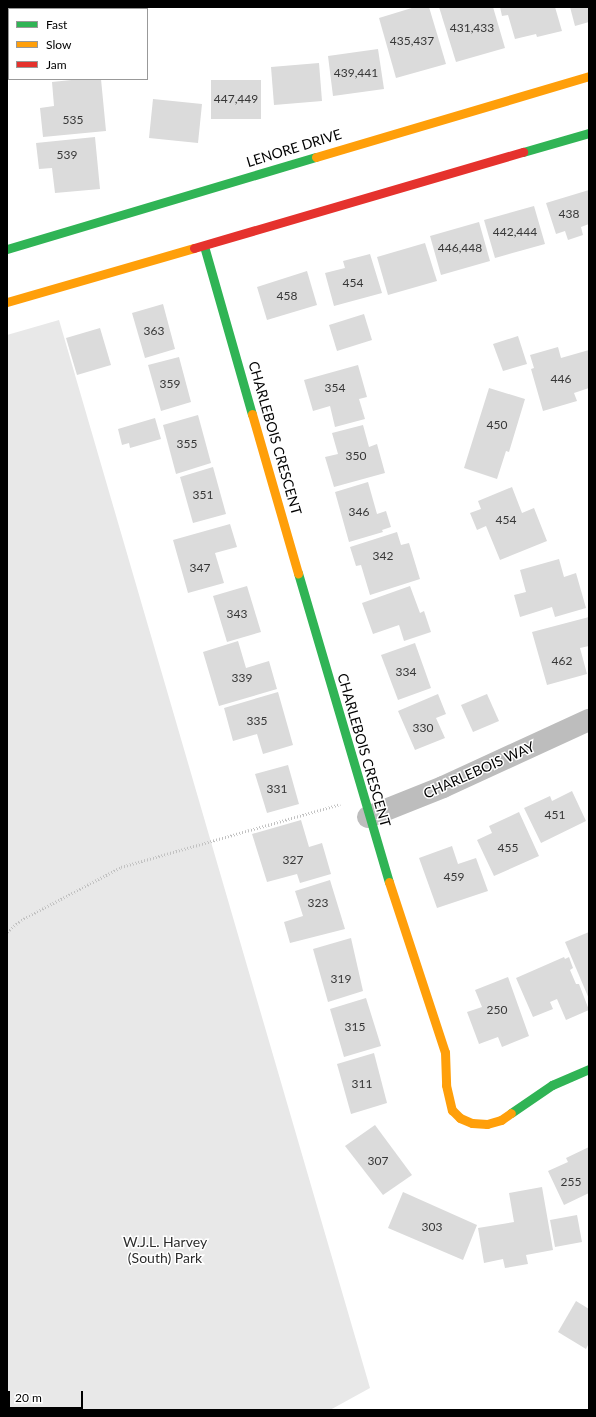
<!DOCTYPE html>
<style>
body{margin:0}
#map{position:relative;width:596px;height:1417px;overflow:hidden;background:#fff;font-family:Lato,sans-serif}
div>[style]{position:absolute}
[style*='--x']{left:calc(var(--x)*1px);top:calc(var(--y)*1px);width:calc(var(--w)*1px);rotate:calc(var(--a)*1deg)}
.green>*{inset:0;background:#e8e8e8}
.building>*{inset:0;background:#dbdbdb}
.path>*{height:2.5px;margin-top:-1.25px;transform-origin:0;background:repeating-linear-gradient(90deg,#c2c2c2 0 1px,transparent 0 3px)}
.street>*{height:22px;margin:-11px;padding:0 11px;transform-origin:11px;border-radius:11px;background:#bdbdbd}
.fast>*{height:9px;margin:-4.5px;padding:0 4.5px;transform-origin:4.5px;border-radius:4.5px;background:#30b455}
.slow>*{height:9px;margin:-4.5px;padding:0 4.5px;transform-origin:4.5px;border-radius:4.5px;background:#ff9f0a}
.jam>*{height:9px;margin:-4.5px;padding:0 4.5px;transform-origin:4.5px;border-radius:4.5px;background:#e5322d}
span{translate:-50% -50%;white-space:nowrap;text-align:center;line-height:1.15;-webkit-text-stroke:3px #fff;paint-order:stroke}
.number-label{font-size:12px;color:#373737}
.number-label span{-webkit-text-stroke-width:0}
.street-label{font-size:14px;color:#000}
.park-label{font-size:14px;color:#2c2c2c}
.frame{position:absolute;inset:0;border:8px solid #000;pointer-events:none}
.legend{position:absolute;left:8px;top:8px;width:140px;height:72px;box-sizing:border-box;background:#fff;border:1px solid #999;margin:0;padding:5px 7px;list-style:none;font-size:12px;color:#000}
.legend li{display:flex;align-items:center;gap:8px;height:20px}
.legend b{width:20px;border:1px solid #999}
.scale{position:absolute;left:8px;top:1391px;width:75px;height:18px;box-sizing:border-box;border:2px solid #000;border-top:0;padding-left:5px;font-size:12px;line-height:14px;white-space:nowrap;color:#000;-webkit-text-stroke:3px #fff;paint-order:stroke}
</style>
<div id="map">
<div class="green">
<i style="clip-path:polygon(59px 320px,370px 1388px,330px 1410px,7px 1410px,7px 335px)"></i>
</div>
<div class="building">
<i style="clip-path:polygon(415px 7px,429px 7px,446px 64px,396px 78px,379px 18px)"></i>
<i style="clip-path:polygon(439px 7px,493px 7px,505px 48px,456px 62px)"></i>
<i style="clip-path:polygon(500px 7px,555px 7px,562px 31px,537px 37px,536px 34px,515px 39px,508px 15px,502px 16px)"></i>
<i style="clip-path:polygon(570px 7px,589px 7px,589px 22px,575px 26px)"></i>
<i style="clip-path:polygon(378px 49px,384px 89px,333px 96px,328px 56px)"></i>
<i style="clip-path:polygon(319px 63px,322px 101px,274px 105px,271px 67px)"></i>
<i style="clip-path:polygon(81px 79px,101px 79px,106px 131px,43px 137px,40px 108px,54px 106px,52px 82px)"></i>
<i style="clip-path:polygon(211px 80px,261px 80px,261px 119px,211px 119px)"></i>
<i style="clip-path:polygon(153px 99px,202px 104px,198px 143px,149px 138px)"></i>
<i style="clip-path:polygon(95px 137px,100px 189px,55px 193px,52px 168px,39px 169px,36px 143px)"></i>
<i style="clip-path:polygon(589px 190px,589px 224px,581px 227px,583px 235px,568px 240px,565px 231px,556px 234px,546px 203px)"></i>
<i style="clip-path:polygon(534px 206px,545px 244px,495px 258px,484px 220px)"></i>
<i style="clip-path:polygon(479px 222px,490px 261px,441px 275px,430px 236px)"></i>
<i style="clip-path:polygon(425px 243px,437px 281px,388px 295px,377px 257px)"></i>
<i style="clip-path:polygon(370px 254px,382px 293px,334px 306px,325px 273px,345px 268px,343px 261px)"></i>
<i style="clip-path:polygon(307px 271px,317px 305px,267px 320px,257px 287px)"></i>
<i style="clip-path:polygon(163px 304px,175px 349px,145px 358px,132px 313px)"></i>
<i style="clip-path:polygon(364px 314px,372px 340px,337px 351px,329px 325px)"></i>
<i style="clip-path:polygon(100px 328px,111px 365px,77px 375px,66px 338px)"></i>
<i style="clip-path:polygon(518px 336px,527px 364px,503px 371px,493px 344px)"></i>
<i style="clip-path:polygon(558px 347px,561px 358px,589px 350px,589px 388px,574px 393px,577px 401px,543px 411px,531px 369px,534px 368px,530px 355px)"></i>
<i style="clip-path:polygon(179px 357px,191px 402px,161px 411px,148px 365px)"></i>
<i style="clip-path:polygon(358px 365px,367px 397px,359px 399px,365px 419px,335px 427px,330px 406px,313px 411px,304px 380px)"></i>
<i style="clip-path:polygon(489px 388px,525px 399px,509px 452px,506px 451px,497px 479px,464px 468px)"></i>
<i style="clip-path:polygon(198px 415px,211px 463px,176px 474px,163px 425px)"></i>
<i style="clip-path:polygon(155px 418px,161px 439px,130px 448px,129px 443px,122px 445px,118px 429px)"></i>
<i style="clip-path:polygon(363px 425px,369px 447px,377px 444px,385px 473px,334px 487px,325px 457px,338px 454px,332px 433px)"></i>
<i style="clip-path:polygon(213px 467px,226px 514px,193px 523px,180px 477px)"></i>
<i style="clip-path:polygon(368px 482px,377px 514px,386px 511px,391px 527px,382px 530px,383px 532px,349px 542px,335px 492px)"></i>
<i style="clip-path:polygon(512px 487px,522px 513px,534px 508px,547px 541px,500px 560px,486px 526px,477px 530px,470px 513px,481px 509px,478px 501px)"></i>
<i style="clip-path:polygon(230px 524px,237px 547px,215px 553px,224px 583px,188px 593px,173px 540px)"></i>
<i style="clip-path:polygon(397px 532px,401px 545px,409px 543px,420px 579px,370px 595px,361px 565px,356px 566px,350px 547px)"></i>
<i style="clip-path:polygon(559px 559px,564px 577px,576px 573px,586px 608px,555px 617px,552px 607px,520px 617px,514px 595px,526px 592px,520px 570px)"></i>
<i style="clip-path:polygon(247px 586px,261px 632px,227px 642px,213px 596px)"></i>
<i style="clip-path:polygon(410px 586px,420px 613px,424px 611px,431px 632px,404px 641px,399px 625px,373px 634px,362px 603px)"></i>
<i style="clip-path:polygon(589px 617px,589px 646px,580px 648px,587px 674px,547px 685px,532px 632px)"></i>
<i style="clip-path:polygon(238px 641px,246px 668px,269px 661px,277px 689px,219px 706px,203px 652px)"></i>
<i style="clip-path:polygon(415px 643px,431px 688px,398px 700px,381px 655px)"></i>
<i style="clip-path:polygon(278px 692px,293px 745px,263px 754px,257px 734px,233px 741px,224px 708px)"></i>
<i style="clip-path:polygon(438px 694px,446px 714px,436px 718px,445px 738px,415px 750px,398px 711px)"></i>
<i style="clip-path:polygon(487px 694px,499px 721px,473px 732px,461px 705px)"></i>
<i style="clip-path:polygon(288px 765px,299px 804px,267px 813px,255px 774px)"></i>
<i style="clip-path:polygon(572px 791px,586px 821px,541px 843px,524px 808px,550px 796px,552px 801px)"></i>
<i style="clip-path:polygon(519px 812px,539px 856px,494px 876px,477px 840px,492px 833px,489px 826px)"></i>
<i style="clip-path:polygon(301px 820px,309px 847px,322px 843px,331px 874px,300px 883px,297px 874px,267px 882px,252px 834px)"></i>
<i style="clip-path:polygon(452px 846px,458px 864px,476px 858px,488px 891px,437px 908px,419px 858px)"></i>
<i style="clip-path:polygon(330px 880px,345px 929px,290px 943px,284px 922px,303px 916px,295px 891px)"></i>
<i style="clip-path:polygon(589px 932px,589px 999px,565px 942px)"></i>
<i style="clip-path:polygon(351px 938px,363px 991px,328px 1002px,313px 949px)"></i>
<i style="clip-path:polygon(564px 957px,565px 959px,569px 957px,573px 968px,570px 970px,576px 984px,579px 984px,589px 1010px,566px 1020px,557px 999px,550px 1002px,553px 1009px,533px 1017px,516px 978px)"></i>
<i style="clip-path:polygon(508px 977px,529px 1036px,502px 1047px,498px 1037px,479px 1044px,467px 1012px,482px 1007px,475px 990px)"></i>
<i style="clip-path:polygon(366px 998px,381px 1046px,344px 1057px,330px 1009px)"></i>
<i style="clip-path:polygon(374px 1053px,387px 1103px,351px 1114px,337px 1064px)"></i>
<i style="clip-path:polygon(375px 1125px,412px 1175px,383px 1195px,345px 1146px)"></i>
<i style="clip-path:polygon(589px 1147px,589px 1193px,564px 1205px,548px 1171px,568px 1162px,566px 1158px)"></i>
<i style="clip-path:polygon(542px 1187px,553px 1250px,526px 1255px,528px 1264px,505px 1268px,503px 1259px,484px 1263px,478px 1228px,514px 1222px,509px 1193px)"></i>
<i style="clip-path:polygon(403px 1192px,477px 1225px,463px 1260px,388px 1228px)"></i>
<i style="clip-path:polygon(577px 1215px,582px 1242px,555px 1247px,550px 1220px)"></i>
<i style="clip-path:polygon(576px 1301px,589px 1309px,589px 1343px,586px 1349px,558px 1332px)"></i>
</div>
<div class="path">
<i style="--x:7;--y:932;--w:18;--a:-41"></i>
<i style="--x:21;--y:920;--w:113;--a:-27.9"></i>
<i style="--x:121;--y:867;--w:228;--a:-16"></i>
</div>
<div class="street">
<i style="--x:368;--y:817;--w:81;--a:-21.8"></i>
<i style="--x:443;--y:787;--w:161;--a:-24.7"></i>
</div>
<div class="fast">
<i style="--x:523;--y:152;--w:69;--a:-16.1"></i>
<i style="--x:204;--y:246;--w:175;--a:74.1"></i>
<i style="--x:7;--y:249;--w:322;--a:-16.6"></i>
<i style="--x:298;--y:573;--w:322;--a:73.6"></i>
<i style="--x:511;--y:1113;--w:50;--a:-34.3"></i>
<i style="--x:552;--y:1085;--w:40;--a:-23.4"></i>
</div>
<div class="slow">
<i style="--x:316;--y:157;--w:285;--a:-16.5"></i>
<i style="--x:7;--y:302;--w:195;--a:-16.1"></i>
<i style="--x:252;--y:414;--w:166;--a:73.9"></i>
<i style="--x:389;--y:882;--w:179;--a:71.8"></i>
<i style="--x:445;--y:1052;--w:33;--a:88"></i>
<i style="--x:446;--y:1085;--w:26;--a:77"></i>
<i style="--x:452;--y:1110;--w:11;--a:45"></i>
<i style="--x:460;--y:1118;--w:13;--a:23"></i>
<i style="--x:472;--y:1123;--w:15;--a:4"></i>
<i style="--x:487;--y:1124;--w:15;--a:-16"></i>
<i style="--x:501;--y:1120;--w:12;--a:-35"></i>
</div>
<div class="jam">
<i style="--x:194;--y:248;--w:343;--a:-16.3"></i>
</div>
<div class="number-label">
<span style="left:472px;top:28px">431,433</span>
<span style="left:412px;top:41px">435,437</span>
<span style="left:356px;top:73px">439,441</span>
<span style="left:236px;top:99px">447,449</span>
<span style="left:73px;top:120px">535</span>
<span style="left:67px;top:155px">539</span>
<span style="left:569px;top:214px">438</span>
<span style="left:515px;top:232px">442,444</span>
<span style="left:460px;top:248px">446,448</span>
<span style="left:353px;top:283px">454</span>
<span style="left:287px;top:296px">458</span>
<span style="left:154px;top:331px">363</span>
<span style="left:561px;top:379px">446</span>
<span style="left:170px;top:384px">359</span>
<span style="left:335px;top:388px">354</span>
<span style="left:497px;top:425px">450</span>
<span style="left:187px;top:444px">355</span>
<span style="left:356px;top:456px">350</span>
<span style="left:203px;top:495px">351</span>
<span style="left:359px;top:512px">346</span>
<span style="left:506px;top:520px">454</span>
<span style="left:383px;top:556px">342</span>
<span style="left:200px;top:568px">347</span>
<span style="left:237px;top:614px">343</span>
<span style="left:562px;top:661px">462</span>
<span style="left:406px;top:672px">334</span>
<span style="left:242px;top:678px">339</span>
<span style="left:257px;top:721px">335</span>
<span style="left:423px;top:728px">330</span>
<span style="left:277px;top:789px">331</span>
<span style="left:555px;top:815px">451</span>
<span style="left:508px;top:848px">455</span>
<span style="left:293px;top:860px">327</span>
<span style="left:454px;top:877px">459</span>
<span style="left:318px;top:903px">323</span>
<span style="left:341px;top:979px">319</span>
<span style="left:497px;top:1010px">250</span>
<span style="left:355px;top:1027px">315</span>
<span style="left:362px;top:1084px">311</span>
<span style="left:378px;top:1161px">307</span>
<span style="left:571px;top:1182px">255</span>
<span style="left:432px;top:1227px">303</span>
</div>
<div class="street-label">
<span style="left:294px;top:148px;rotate:-17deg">LENORE DRIVE</span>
<span style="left:275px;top:438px;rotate:74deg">CHARLEBOIS CRESCENT</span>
<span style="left:364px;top:750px;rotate:74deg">CHARLEBOIS CRESCENT</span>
<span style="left:479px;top:770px;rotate:-24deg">CHARLEBOIS WAY</span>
</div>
<div class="park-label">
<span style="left:165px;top:1250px">W.J.L. Harvey<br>(South) Park</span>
</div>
<div class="frame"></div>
<ul class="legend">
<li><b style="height:5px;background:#30b455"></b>Fast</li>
<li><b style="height:5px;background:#ff9f0a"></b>Slow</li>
<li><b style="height:5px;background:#e5322d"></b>Jam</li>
</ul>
<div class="scale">20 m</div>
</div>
